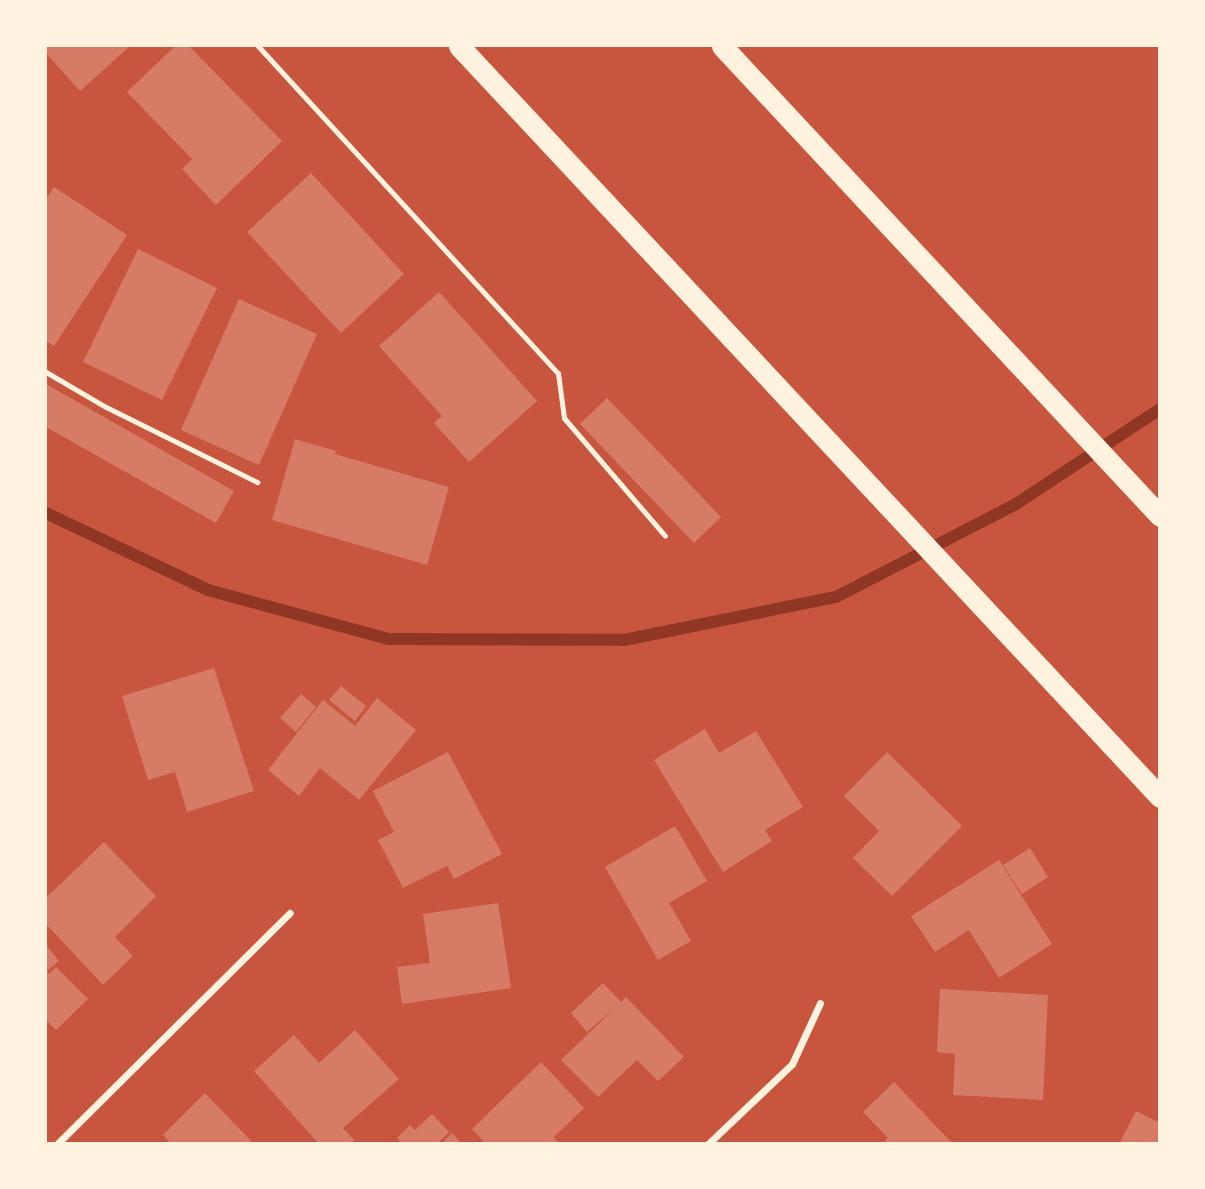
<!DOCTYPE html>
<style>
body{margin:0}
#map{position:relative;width:1205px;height:1189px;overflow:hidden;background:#c8553d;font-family:"PT Sans Narrow",sans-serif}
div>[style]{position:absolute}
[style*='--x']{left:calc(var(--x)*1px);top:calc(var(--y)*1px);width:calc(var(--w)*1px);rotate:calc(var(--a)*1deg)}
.stream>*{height:12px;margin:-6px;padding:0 6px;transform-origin:6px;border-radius:6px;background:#8f3625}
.building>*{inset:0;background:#d67c66}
.service>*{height:5px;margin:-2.5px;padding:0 2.5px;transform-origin:2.5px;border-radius:2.5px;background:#fff3e0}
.minor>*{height:7px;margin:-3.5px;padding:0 3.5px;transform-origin:3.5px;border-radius:3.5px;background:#fff3e0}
.motorway>*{height:21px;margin:-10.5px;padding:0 10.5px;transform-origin:10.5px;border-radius:10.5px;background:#fff3e0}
span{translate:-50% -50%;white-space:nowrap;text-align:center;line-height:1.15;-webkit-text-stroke:7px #fff3e0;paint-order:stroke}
.frame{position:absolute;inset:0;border:47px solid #fff3e0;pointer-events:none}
</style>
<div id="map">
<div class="stream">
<i style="--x:46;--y:513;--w:179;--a:25.4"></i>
<i style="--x:208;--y:590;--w:187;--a:15.2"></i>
<i style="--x:388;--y:639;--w:236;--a:0.2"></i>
<i style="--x:624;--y:640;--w:216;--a:-11.5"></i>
<i style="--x:836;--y:597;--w:203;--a:-27.3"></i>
<i style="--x:1016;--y:504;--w:173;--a:-33.4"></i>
</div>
<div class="building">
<i style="clip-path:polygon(46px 46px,130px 46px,80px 91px,46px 53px)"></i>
<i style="clip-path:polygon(175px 46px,189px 46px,282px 141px,216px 205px,182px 169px,192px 159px,127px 92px)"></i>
<i style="clip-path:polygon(311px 173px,404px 274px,341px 333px,247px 232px)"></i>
<i style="clip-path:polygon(54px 187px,127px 235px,54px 346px,46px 341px,46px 199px)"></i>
<i style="clip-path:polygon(138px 249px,217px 288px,162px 400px,83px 362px)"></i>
<i style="clip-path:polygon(439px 292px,537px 401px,469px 462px,434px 423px,442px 416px,379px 346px)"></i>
<i style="clip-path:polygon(239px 299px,317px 334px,259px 465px,181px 430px)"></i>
<i style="clip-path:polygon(46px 384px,234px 491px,216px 523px,46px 427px)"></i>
<i style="clip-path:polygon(607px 398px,721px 517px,694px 543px,580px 424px)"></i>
<i style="clip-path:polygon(295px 439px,336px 451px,335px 454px,449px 487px,427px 565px,272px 520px)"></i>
<i style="clip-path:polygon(214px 668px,254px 791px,187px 812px,175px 772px,148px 780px,122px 696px)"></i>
<i style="clip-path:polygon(341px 686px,366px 706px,355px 721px,329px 700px)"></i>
<i style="clip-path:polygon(301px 694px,316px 707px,296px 732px,280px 718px)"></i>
<i style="clip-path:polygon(377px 698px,416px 730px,359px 800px,320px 768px,299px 796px,268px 770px,323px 700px,355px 726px)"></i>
<i style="clip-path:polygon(705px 729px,719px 753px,756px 731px,803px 807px,765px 830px,772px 841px,723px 872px,654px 760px)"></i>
<i style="clip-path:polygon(448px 752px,502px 854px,454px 879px,447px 866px,403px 888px,378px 840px,394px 832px,373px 791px)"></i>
<i style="clip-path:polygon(887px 752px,962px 826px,892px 896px,853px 858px,879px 831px,844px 796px)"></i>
<i style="clip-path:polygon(675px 826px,707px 881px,669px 903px,691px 941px,658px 960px,605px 867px)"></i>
<i style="clip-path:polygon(104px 842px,156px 896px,115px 937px,133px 956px,103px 985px,46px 924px,46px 898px)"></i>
<i style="clip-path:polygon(1030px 848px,1048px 877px,1022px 894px,1003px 865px)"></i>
<i style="clip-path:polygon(999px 860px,1052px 944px,999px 978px,969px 930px,935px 952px,911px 916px)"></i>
<i style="clip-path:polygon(498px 903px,511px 988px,402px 1004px,397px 967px,430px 963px,423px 914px)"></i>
<i style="clip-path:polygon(46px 945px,59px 961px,48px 970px,46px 967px)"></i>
<i style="clip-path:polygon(56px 967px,88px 999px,56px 1030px,46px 1020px,46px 970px,49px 974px)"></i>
<i style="clip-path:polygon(603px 983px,621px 1002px,626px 997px,684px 1057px,658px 1081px,637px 1060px,598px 1097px,561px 1060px,617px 1006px,587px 1032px,571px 1013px)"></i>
<i style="clip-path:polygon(940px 989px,1048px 995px,1043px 1100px,953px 1095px,955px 1054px,937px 1052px)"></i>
<i style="clip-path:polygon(355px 1030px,399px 1079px,343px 1128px,354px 1140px,351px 1144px,319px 1144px,254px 1071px,294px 1035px,319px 1063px)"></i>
<i style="clip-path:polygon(541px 1062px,584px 1108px,554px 1137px,559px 1144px,486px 1144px,472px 1129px)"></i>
<i style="clip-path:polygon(894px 1082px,953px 1144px,883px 1144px,888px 1138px,863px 1112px)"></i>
<i style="clip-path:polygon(205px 1093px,254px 1144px,171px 1144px,163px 1135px)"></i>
<i style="clip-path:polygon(1136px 1111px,1160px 1123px,1160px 1144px,1119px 1144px)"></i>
<i style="clip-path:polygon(432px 1114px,449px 1132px,437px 1144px,402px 1144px,397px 1138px,410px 1125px,415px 1130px)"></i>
<i style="clip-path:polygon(452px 1133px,462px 1144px,441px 1144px)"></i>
</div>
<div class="service">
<i style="--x:258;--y:46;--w:444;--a:47.5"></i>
<i style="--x:558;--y:373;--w:45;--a:82.4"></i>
<i style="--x:564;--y:418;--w:155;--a:49.4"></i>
<i style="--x:46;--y:372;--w:69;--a:30.3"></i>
<i style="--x:106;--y:407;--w:169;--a:26.4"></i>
</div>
<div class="minor">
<i style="--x:57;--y:1144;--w:328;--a:-44.8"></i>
<i style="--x:708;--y:1144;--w:116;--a:-43.6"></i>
<i style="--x:792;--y:1064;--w:67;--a:-65.3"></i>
</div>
<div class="motorway">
<i style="--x:459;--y:46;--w:1027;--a:46.97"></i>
<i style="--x:722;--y:46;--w:642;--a:47.02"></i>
</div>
<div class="frame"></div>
</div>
